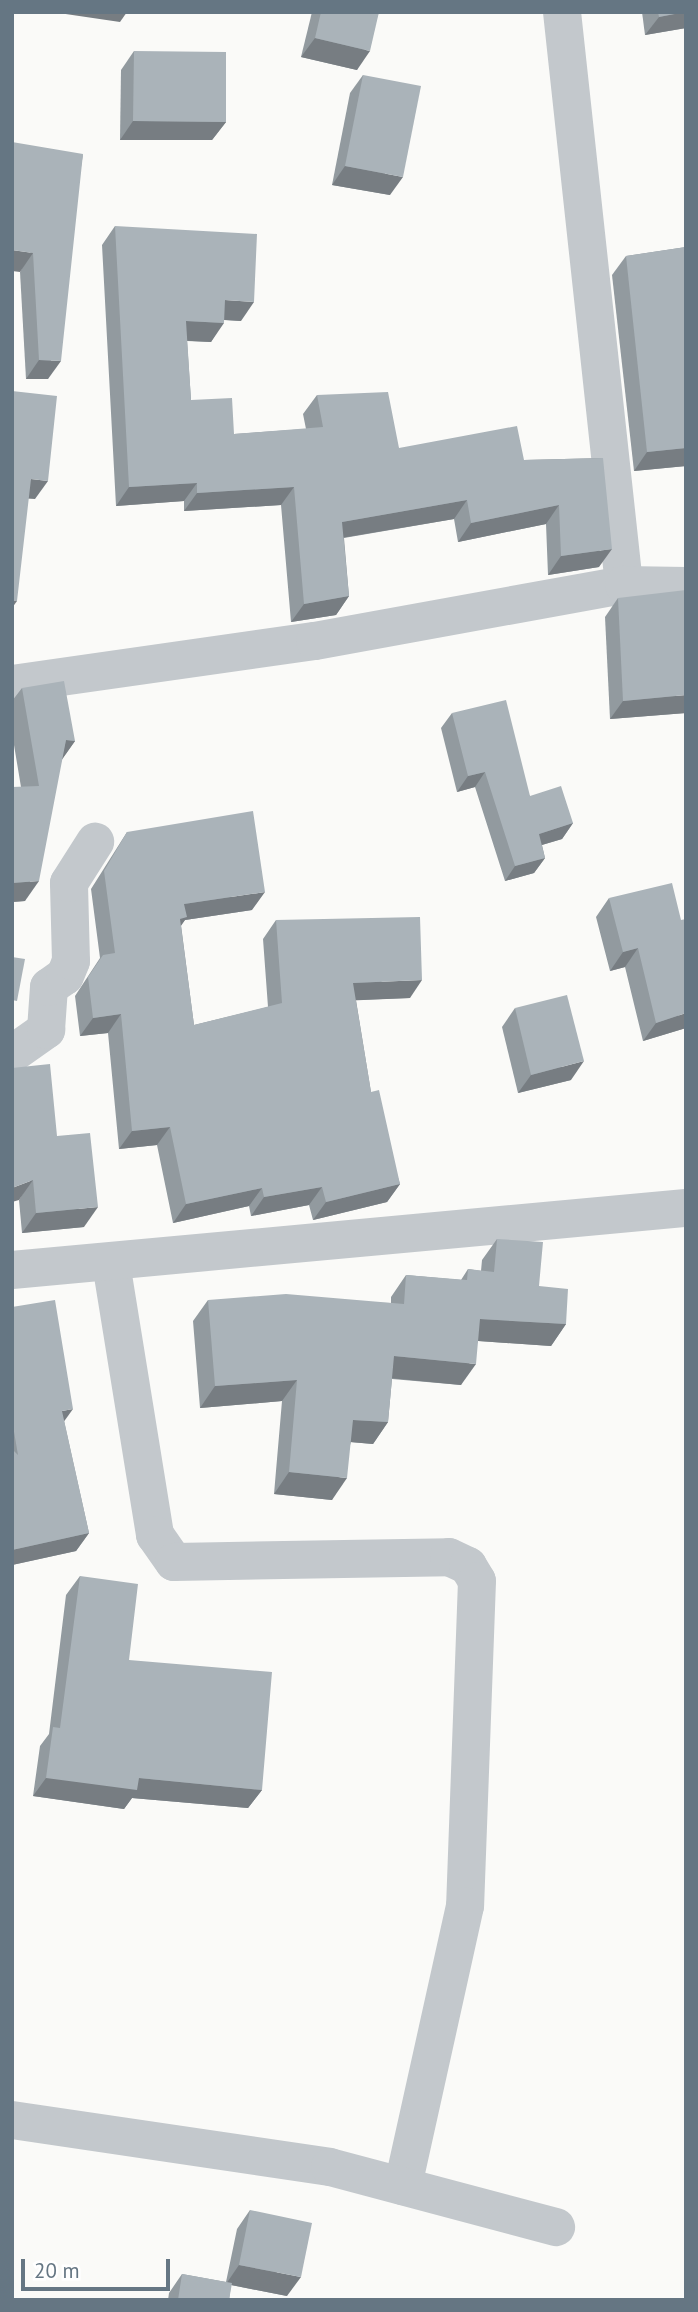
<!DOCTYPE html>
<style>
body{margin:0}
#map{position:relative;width:698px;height:2312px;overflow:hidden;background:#fafaf8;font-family:"PT Sans",sans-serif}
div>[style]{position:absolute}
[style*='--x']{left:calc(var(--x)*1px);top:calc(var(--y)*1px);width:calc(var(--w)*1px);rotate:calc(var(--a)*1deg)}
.minor>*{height:38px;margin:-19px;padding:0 19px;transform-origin:19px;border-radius:19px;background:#c3c8cc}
.wall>*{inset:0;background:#929a9f}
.shaded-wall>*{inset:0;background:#777d82}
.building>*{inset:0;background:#aab3b9}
span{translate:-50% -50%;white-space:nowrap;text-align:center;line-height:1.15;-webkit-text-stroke:7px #fff;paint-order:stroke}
.frame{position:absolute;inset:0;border:14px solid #657683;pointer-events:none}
.scale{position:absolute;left:21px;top:2259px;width:149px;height:32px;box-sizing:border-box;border:4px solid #657683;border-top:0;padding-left:9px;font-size:21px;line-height:24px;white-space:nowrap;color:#657683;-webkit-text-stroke:5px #fff;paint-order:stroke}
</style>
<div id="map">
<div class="minor">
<i style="--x:562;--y:12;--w:576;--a:83.82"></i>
<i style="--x:12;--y:684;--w:306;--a:-8.1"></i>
<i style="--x:315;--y:641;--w:314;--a:-10.3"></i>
<i style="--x:624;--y:585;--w:62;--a:0.9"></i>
<i style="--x:12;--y:1054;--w:42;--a:-35.2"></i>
<i style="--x:46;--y:1030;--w:43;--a:-86"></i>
<i style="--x:49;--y:987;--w:19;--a:-35"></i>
<i style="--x:65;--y:976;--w:16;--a:-68"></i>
<i style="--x:71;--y:961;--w:78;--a:-91.5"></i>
<i style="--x:69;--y:883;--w:49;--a:-57.6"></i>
<i style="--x:111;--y:1263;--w:276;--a:80.8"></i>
<i style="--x:155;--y:1535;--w:33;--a:55"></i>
<i style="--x:174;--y:1562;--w:275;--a:-1"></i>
<i style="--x:449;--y:1557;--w:21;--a:25"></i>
<i style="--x:468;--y:1566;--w:17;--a:59"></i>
<i style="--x:477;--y:1581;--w:325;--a:92.1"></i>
<i style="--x:465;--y:1906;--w:287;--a:102.5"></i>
<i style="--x:12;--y:1270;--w:677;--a:-5.26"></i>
<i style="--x:12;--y:2120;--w:321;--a:8.4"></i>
<i style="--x:330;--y:2167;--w:234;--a:14.9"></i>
</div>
<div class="wall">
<i style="clip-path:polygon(312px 12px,379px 12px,357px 70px,301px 57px)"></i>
<i style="clip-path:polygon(642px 12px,686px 12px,686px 28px,645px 35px)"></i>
<i style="clip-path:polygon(134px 51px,226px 122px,212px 140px,120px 140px,121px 70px)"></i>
<i style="clip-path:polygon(363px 75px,390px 195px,332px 185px,350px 93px)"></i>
<i style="clip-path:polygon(83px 154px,48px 379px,26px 379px,20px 272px)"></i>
<i style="clip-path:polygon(115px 226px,241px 321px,224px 320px,211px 342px,187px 341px,191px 400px,234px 434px,306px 429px,303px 414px,317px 395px,399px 448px,524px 460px,603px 458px,599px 567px,548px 575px,546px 524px,458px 542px,454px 519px,344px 538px,349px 596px,336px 615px,291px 622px,281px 505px,184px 511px,184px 501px,116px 506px,102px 245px)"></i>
<i style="clip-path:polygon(686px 247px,686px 466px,634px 471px,612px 275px,626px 256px)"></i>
<i style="clip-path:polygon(618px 598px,686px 713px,610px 719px,605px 617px)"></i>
<i style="clip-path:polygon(22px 688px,75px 741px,62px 759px,25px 901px,12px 902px,12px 787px,21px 787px,12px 733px,12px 701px)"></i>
<i style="clip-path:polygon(452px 713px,530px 796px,573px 823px,562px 839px,542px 845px,545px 858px,534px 873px,505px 881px,475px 787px,457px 792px,441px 728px)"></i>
<i style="clip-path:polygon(127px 832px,252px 910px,185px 920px,181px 925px,194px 1025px,268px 1007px,263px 939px,276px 920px,410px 998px,356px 1000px,371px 1092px,400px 1184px,387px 1202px,313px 1220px,309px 1205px,251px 1216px,249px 1206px,173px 1223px,157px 1145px,119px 1149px,108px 1033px,80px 1036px,75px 996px,100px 958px,91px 889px)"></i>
<i style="clip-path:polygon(609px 898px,686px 1028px,643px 1041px,625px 967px,610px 971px,596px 917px)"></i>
<i style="clip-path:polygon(515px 1008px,571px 1080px,518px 1093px,502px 1027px)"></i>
<i style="clip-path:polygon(57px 1136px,84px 1227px,22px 1233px,19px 1200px)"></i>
<i style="clip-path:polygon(497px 1239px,539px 1286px,566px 1324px,551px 1346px,478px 1341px,461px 1385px,392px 1379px,388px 1422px,373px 1444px,351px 1442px,332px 1500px,274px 1494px,282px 1401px,200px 1408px,193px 1321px,208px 1300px,391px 1303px,391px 1297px,406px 1275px,461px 1280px,468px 1269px,481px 1271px,482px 1260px)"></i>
<i style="clip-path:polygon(12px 1307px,64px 1421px,89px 1533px,76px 1551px,12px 1565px)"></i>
<i style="clip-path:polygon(80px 1576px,129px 1660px,262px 1790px,248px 1808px,132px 1798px,124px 1809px,33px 1796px,40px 1746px,49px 1734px,66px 1595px)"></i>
<i style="clip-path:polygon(250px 2210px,287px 2296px,231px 2285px,229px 2300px,168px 2300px,169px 2293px,182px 2274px,226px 2282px,237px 2229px)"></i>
</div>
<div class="shaded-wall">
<i style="clip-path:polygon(52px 12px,127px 12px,120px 22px)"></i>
<i style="clip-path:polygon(686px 12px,686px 28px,645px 35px,659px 17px)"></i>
<i style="clip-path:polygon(315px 38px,370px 51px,357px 70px,301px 57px)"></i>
<i style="clip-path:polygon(133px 121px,226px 122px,212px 140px,120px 140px)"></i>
<i style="clip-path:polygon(345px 166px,403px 177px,390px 195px,332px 185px)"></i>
<i style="clip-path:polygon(12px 250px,33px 253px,20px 272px,12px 271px)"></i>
<i style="clip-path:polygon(225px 300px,254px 302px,241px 321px,211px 319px)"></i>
<i style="clip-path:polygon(186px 321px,224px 323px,211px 342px,173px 340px)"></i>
<i style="clip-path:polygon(39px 360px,61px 361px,48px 379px,26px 379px)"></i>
<i style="clip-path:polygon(686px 448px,686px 466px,634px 471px,647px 452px)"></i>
<i style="clip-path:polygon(31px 479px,48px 481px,35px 499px,18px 498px)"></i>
<i style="clip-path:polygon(197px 483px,184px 501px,116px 506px,129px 487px)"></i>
<i style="clip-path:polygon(294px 487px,281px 505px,184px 511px,197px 493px)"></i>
<i style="clip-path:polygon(467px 500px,454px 519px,329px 540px,342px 522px)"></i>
<i style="clip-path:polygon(559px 505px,546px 524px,458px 542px,471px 523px)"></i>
<i style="clip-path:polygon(612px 549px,599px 567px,548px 575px,561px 556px)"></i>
<i style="clip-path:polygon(349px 596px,336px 615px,291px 622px,304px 604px)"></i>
<i style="clip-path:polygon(12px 601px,17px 601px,12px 608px)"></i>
<i style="clip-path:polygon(686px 695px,686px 713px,610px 719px,623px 701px)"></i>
<i style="clip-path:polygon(66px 740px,75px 741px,61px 761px)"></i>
<i style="clip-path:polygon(485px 772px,475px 787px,457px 792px,468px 776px)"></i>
<i style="clip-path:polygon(573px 823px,562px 839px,528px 849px,539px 834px)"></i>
<i style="clip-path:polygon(545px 858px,534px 873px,505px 881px,515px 866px)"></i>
<i style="clip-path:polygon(39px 881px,25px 901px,12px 902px,12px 883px)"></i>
<i style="clip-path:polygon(265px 892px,252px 910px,185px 920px,174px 936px,184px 904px)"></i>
<i style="clip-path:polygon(638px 948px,625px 967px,610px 971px,623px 952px)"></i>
<i style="clip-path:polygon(422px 980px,410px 998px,340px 1001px,353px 983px)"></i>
<i style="clip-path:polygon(686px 1013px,686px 1028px,643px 1041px,656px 1023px)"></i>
<i style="clip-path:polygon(121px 1014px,108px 1033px,80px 1036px,93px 1018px)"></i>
<i style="clip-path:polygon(584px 1061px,571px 1080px,518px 1093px,531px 1075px)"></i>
<i style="clip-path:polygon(170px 1127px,157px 1145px,119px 1149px,132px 1131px)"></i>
<i style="clip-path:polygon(33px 1180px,19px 1200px,12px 1202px,12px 1188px)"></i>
<i style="clip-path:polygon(400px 1184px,387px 1202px,313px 1220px,326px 1202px)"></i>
<i style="clip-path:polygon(322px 1187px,309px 1205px,251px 1216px,264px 1197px)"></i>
<i style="clip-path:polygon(262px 1188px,249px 1206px,173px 1223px,186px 1204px)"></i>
<i style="clip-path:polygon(98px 1207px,84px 1227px,22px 1233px,36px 1213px)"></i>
<i style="clip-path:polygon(480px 1319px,566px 1324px,551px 1346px,465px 1340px)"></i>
<i style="clip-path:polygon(394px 1356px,476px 1364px,461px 1385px,379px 1377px)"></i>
<i style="clip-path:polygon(297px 1380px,282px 1401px,200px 1408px,215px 1386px)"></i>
<i style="clip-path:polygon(73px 1409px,60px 1427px,62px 1411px)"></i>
<i style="clip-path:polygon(353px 1420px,388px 1422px,373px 1444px,338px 1441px)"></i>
<i style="clip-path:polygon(289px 1472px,347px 1478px,332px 1500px,274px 1494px)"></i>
<i style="clip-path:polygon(89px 1533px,76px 1551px,12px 1565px,12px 1550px)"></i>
<i style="clip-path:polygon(46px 1778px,139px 1778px,262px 1790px,248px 1808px,132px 1798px,124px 1809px,33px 1796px)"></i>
<i style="clip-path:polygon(239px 2265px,301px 2277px,287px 2296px,226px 2284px)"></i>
</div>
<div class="building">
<i style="clip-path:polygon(321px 12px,379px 12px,370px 51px,315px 38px)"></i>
<i style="clip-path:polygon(658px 12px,684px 12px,659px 17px)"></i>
<i style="clip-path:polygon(134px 51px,226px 52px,226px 122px,133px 121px)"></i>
<i style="clip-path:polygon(363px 75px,421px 86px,403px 177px,345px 166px)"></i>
<i style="clip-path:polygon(12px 142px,83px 154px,61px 361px,39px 360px,33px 253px,12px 250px)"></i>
<i style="clip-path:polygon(115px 226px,257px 234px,254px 302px,225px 300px,224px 323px,186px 321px,191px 400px,232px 398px,234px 434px,323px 427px,317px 395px,388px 392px,399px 448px,517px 426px,524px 460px,603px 458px,612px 549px,561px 556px,559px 505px,471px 523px,467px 500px,342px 522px,349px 596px,304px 604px,294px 487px,197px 493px,197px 483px,129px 487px)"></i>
<i style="clip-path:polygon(686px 247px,686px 448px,647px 452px,626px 256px)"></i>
<i style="clip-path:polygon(12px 391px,57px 396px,48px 481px,31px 479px,17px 601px,12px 601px)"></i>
<i style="clip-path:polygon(686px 590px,686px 695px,623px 701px,618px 598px)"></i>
<i style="clip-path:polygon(64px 681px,75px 741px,66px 740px,39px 881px,12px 883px,12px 787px,39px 786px,22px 688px)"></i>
<i style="clip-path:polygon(506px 700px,530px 796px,561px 786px,573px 823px,539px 834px,545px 858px,515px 866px,485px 772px,468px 776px,452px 713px)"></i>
<i style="clip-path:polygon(253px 811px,265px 892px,184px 904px,187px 917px,180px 919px,194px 1025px,282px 1003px,276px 920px,420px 917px,422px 980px,353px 983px,371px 1092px,379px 1090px,400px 1184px,326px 1202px,322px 1187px,264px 1197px,262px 1188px,186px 1204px,170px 1127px,132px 1131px,121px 1014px,93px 1018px,88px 977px,103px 955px,115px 953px,104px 871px,127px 832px)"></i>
<i style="clip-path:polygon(672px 883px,681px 920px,686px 919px,686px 1013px,656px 1023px,638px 948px,623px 952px,609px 898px)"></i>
<i style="clip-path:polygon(12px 957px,25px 959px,17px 1001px,12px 1000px)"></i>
<i style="clip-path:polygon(567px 995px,584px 1061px,531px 1075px,515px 1008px)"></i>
<i style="clip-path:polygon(50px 1064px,57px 1136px,90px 1133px,98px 1207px,36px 1213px,33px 1180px,12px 1188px,12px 1068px)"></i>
<i style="clip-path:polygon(497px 1239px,543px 1242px,539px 1286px,568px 1289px,566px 1324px,480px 1319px,476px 1364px,394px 1356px,388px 1422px,353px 1420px,347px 1478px,289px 1472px,297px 1380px,215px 1386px,208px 1300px,286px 1294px,404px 1304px,406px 1275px,467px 1280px,468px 1269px,494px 1272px)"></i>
<i style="clip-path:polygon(55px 1300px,73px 1409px,62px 1411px,89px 1533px,12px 1550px,12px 1449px,18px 1455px,12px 1420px,12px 1307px)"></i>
<i style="clip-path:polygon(80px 1576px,138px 1584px,129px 1660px,272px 1672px,262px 1790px,139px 1778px,137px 1790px,46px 1778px,53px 1727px,60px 1728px)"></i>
<i style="clip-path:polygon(250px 2210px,312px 2223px,301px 2277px,239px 2265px)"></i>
<i style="clip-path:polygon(182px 2274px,232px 2283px,229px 2300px,178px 2300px)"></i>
</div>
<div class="frame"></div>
<div class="scale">20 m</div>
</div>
